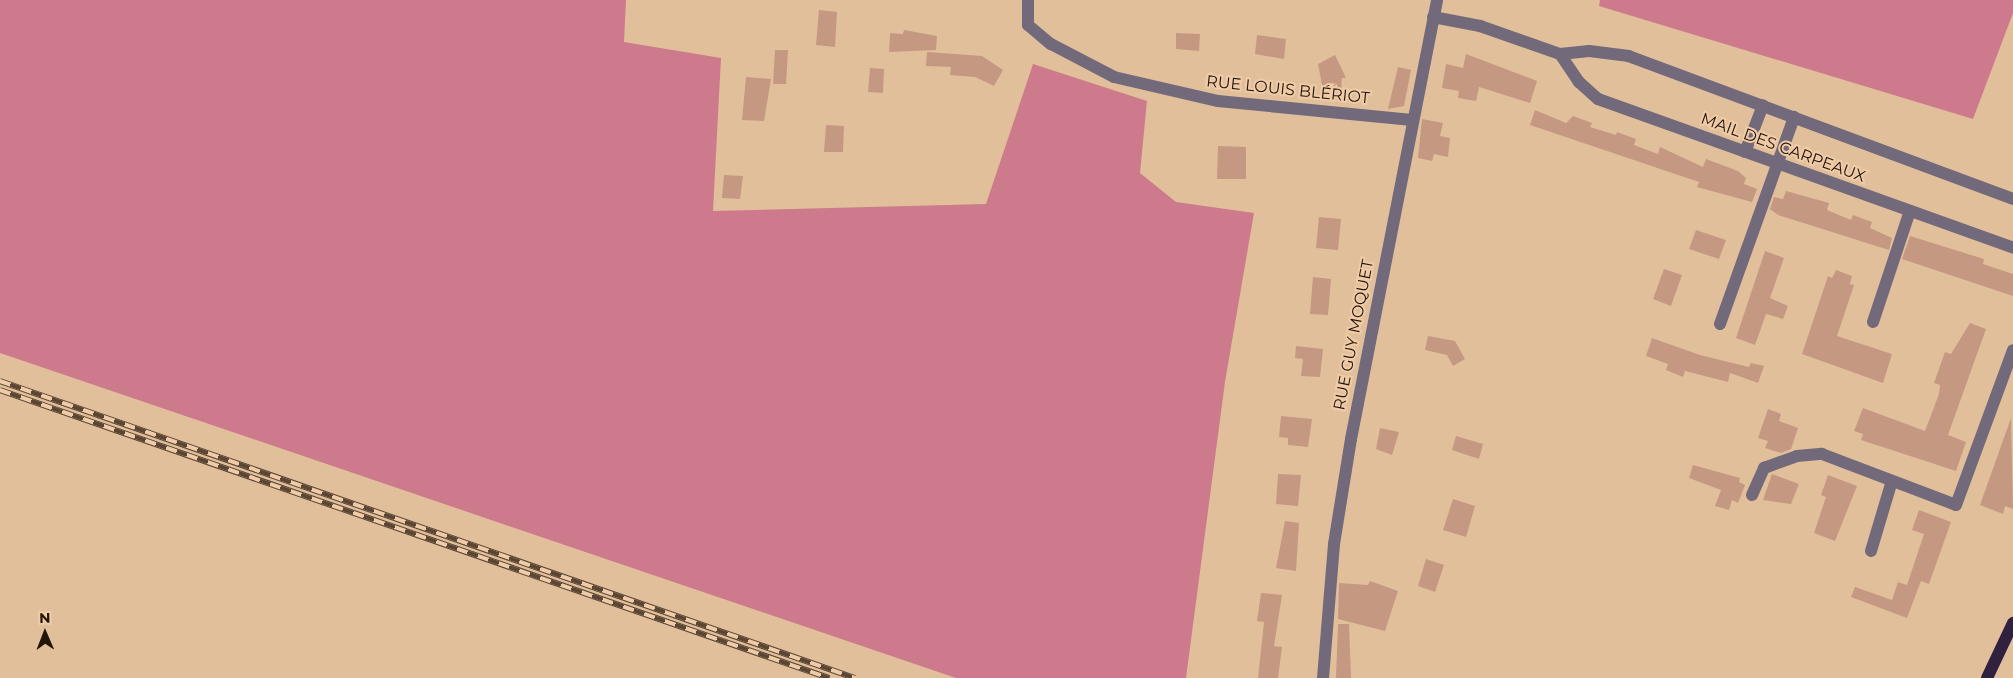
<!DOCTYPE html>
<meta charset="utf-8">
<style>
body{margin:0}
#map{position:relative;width:2013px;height:678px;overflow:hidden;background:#e2bf9b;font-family:Montserrat,sans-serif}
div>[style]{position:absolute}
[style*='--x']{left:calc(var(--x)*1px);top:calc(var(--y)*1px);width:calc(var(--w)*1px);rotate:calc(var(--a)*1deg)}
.green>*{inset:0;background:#cd7b8c}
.building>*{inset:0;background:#c59882}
.minor>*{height:12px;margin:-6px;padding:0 6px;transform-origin:6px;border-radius:6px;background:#726a7b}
.major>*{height:12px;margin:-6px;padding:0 6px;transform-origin:6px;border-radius:6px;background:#30223e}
.rail>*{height:5.5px;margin-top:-2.75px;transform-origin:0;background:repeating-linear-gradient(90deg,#f0cba8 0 11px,#5a4633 0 22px);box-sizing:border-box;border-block:1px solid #5a4633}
span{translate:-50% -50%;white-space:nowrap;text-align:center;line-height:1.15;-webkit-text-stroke:4px #f0cba8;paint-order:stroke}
.street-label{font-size:16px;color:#221508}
.north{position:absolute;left:20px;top:608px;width:50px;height:50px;-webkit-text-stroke:4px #f0cba8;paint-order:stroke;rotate:359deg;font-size:14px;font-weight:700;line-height:20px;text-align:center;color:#221508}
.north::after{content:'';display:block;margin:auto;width:18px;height:22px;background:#221508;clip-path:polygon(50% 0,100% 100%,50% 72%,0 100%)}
</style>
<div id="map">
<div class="green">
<i style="clip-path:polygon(0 0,626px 0,624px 42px,721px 58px,713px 211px,986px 204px,1033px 64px,1147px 101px,1140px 173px,1176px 202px,1254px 213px,1225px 382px,1186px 678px,956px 678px,0 353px)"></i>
<i style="clip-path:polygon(1600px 0,2013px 0,2013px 13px,1973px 119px,1599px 6px)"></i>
</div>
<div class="building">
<i style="clip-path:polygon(819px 10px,837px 12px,835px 47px,816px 45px)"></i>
<i style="clip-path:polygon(904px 30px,937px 36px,936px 50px,889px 52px,890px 33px,903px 34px)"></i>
<i style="clip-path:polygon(1176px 33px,1200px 34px,1199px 51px,1176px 49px)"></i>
<i style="clip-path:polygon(1257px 35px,1286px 39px,1284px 59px,1255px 54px)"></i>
<i style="clip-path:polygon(775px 50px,788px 50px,786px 84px,773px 84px)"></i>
<i style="clip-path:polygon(927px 52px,982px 56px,1003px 70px,994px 86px,975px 77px,950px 75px,951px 67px,926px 66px)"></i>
<i style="clip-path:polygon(1466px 54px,1537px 81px,1530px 103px,1479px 87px,1476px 101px,1458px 98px,1459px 91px,1442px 88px,1446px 64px,1463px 68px)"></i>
<i style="clip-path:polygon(1335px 55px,1346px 78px,1342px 78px,1341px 92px,1323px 90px,1318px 64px)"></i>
<i style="clip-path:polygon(1398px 67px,1411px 70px,1404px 106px,1388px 109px)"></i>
<i style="clip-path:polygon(870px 68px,884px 69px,883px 93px,868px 92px)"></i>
<i style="clip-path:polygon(746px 77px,771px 79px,764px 121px,742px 120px)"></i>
<i style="clip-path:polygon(1535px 110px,1566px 123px,1573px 116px,1592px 123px,1590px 127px,1616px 135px,1617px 132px,1636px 139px,1634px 145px,1658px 154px,1660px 147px,1703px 167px,1706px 159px,1738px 171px,1746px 178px,1744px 184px,1757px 189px,1752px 202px,1697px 187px,1699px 182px,1530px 125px)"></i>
<i style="clip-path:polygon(1422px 119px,1443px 123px,1440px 136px,1450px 138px,1448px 157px,1434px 154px,1432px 161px,1418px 158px)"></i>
<i style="clip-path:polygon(826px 125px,844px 126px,843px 152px,824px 152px)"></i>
<i style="clip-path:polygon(1218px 146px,1246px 147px,1246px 179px,1217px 179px)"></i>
<i style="clip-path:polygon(724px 175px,743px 176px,740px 199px,722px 198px)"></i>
<i style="clip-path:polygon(1786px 191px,1829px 203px,1827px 210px,1851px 220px,1853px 215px,1872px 222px,1870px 228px,1892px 238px,1889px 250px,1778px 215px,1770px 209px,1774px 197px,1783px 199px)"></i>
<i style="clip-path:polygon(1319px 217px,1341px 219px,1338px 250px,1316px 248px)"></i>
<i style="clip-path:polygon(1696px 230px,1726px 240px,1719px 259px,1689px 249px)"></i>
<i style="clip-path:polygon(1910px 236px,1984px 259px,1983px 264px,2013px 274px,2013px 296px,1902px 259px)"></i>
<i style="clip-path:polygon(1765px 251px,1784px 258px,1770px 298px,1788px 306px,1783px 319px,1766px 314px,1755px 345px,1736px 338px)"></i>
<i style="clip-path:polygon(1664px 269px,1682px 275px,1671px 306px,1653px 299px)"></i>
<i style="clip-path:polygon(1836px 270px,1852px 276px,1850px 284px,1854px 285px,1837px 336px,1892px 354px,1883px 383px,1802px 354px,1828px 276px,1832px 278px)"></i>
<i style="clip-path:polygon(1313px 277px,1331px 279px,1328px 315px,1310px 314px)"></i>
<i style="clip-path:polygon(1970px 323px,1986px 329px,1948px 435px,1966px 442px,1956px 471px,1861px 440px,1863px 434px,1854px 431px,1863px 408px,1925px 431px,1939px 394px,1940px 385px,1934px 383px,1945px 352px,1951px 354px)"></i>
<i style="clip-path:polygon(1428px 336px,1455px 341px,1465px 359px,1453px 366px,1447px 355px,1425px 350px)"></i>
<i style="clip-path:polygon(1652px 338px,1700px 355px,1749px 367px,1751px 363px,1764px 366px,1758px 383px,1730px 373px,1728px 382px,1685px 371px,1683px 377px,1666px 370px,1668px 364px,1646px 356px)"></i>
<i style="clip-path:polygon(1296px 346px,1323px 349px,1320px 377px,1301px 376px,1303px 359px,1295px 358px)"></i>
<i style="clip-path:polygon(1768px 409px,1781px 414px,1779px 421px,1798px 428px,1791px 449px,1781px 453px,1765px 448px,1768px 441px,1758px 438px)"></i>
<i style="clip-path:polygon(1281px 416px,1312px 419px,1308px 447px,1288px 445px,1288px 438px,1279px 437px)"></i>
<i style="clip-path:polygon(2011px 418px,2013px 509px,2005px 506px,2003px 514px,1980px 505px)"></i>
<i style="clip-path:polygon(1380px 428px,1399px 432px,1392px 455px,1376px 449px)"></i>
<i style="clip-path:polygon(1456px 436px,1483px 444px,1479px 459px,1452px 450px)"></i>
<i style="clip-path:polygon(1693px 465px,1740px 478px,1739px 482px,1745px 485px,1738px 503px,1732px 500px,1729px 510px,1715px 506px,1721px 490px,1689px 478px)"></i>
<i style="clip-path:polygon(1278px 474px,1301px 475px,1298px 506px,1276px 504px)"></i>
<i style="clip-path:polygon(1772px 474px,1799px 484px,1791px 504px,1763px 500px)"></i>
<i style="clip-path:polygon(1828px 475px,1857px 486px,1835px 541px,1814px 533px,1826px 497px,1821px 495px)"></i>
<i style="clip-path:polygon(1453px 499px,1475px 506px,1466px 537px,1443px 530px)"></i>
<i style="clip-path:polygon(1919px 510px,1951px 522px,1929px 584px,1921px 581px,1907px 618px,1851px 597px,1855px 587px,1892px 600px,1898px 582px,1907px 585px,1924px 534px,1912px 530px)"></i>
<i style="clip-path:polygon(1285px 521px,1299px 523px,1296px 571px,1276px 568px)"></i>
<i style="clip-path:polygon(1426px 559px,1444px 565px,1435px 592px,1418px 586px)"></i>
<i style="clip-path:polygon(1370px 581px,1398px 591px,1385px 631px,1338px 619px,1339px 583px,1368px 585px)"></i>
<i style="clip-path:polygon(1261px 593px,1282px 595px,1274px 646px,1282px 647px,1278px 678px,1258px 678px,1264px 622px,1257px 621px)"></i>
<i style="clip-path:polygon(1338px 624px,1349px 624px,1351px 678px,1336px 678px)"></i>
</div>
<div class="minor">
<i style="--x:1028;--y:0;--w:25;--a:90"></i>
<i style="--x:1028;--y:25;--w:30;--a:40"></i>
<i style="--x:1051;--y:44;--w:71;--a:27.6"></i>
<i style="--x:1114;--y:77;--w:107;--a:13"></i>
<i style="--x:1218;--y:101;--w:195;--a:5.6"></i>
<i style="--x:1433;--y:17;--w:48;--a:10.8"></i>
<i style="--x:1480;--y:26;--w:85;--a:19.3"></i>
<i style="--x:1745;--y:152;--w:50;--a:-69"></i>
<i style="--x:2013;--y:199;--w:410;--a:-159.6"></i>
<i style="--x:1629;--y:56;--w:40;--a:-172.9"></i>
<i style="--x:1589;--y:51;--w:29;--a:174"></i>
<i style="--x:1560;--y:54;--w:34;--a:56"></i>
<i style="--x:1579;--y:82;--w:25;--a:42"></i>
<i style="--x:1598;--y:99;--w:441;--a:19.7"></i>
<i style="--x:1873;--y:322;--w:117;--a:-71.6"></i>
<i style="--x:1720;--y:324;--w:220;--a:-70.3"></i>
<i style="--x:1752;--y:495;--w:30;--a:-66"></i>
<i style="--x:1764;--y:468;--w:35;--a:-20"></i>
<i style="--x:1797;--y:456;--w:25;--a:-5"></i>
<i style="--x:1822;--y:454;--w:143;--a:20.8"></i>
<i style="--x:1956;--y:505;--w:165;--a:-69.8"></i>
<i style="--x:1871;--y:551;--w:70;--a:-73.4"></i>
<i style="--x:1323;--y:678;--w:134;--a:-85.3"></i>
<i style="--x:1334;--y:544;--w:106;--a:-80.8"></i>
<i style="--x:1351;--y:439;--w:447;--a:-78.9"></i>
</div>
<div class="major">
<i style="--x:1987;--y:678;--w:61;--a:-64.7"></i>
</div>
<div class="rail">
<i style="--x:0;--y:381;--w:905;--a:19.16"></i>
<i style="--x:0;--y:390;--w:878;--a:19.16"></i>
</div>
<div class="street-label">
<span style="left:1288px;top:90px;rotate:6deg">RUE LOUIS BLÉRIOT</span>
<span style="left:1783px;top:148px;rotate:20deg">MAIL DES CARPEAUX</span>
<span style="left:1354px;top:335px;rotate:-79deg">RUE GUY MOQUET</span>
</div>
<div class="north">N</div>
</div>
